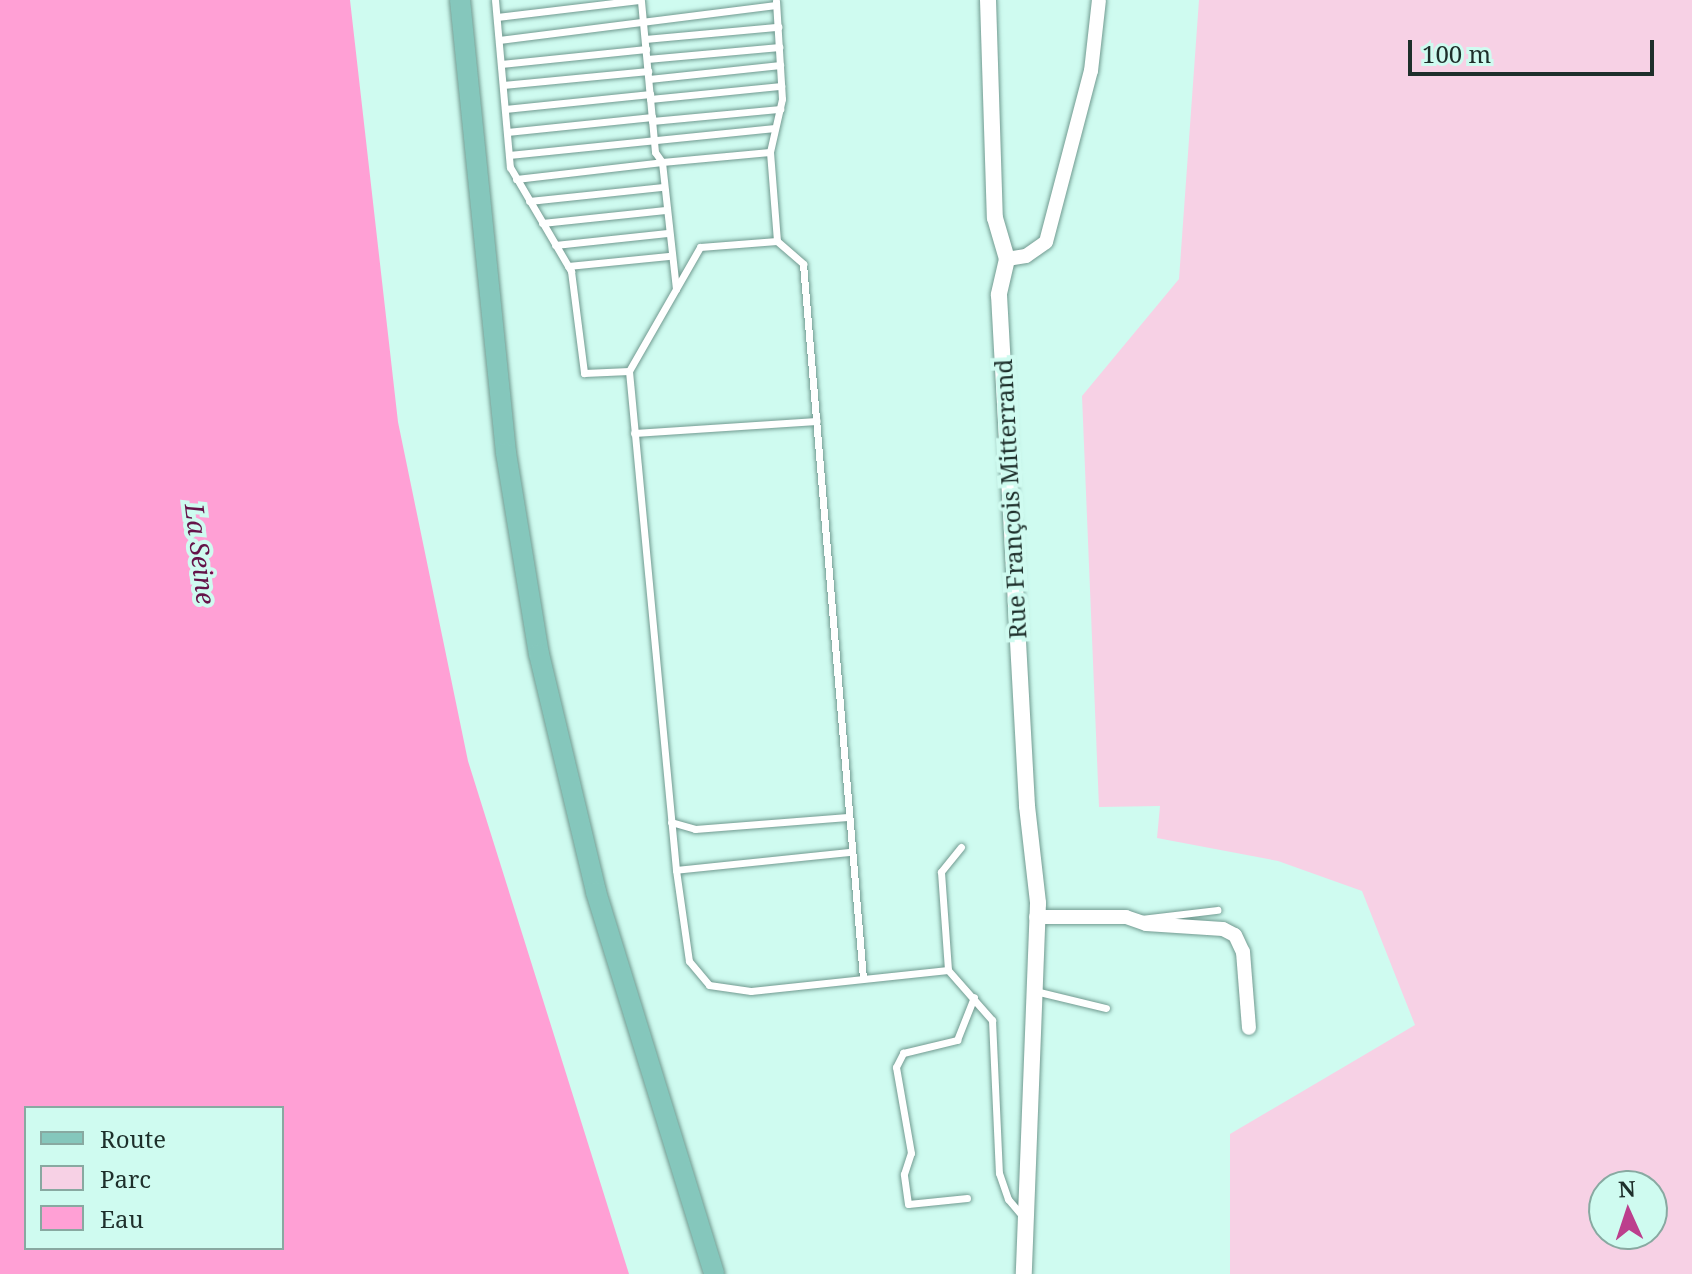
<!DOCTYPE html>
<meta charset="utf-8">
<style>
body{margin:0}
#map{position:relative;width:1692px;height:1274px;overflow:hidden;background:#cffbf0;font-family:"Noto Serif",serif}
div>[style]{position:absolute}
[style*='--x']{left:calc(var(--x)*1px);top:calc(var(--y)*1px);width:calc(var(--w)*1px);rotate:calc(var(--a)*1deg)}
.green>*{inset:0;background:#f7d1e5}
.water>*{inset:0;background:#ffa0d5}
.roads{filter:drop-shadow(0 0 2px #719a90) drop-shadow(0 0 2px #719a90)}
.service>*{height:7px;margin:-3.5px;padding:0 3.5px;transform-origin:3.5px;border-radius:3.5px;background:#fff}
.minor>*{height:14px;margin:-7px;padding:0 7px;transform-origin:7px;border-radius:7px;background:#fff}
.tertiary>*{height:16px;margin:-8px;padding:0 8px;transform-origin:8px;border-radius:8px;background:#fff}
.primary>*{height:20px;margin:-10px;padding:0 10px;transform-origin:10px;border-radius:10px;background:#85c7bc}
span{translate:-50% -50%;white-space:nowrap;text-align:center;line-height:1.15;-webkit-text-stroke:8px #cffbf0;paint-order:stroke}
.street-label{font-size:24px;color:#1e2f2b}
.water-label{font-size:26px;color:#651349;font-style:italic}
.legend{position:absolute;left:24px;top:1106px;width:260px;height:144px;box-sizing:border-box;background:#cffbf0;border:2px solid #88a9a1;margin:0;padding:10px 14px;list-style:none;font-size:24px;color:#1e2f2b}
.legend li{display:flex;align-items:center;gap:16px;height:40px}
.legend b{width:40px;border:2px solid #88a9a1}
.north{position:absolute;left:1588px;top:1170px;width:80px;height:80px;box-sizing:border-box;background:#cffbf0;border:2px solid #88a9a1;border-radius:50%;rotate:357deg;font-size:22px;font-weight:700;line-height:32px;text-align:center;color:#1e2f2b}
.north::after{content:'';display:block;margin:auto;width:28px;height:36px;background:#bc3f8d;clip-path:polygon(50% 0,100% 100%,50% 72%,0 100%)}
.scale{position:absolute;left:1408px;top:40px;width:246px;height:36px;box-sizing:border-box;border:4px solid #1e2f2b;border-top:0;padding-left:10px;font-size:24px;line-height:28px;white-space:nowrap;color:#1e2f2b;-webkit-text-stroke:6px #cffbf0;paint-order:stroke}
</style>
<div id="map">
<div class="green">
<i style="clip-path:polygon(evenodd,1199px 0,1692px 0,1692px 1274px,1230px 1274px,1230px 1134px,1415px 1025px,1362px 891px,1278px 861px,1157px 838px,1160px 806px,1099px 807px,1082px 396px,1179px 279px,1199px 0,1604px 1186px,1652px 1186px,1652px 1234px,1604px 1234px,1604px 1186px)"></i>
</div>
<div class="water">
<i style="clip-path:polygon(evenodd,0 0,350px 0,398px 422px,468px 761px,629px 1274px,0 1274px,0 0,26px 1108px,282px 1108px,282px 1248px,26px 1248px,26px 1108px)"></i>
</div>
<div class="roads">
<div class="service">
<i style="--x:495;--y:0;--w:168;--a:84.9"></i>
<i style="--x:510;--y:167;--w:121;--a:59.6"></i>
<i style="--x:571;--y:271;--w:103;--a:82.7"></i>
<i style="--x:584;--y:373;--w:45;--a:-2.5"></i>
<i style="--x:776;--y:1;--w:98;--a:86.5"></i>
<i style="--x:782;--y:99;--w:54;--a:102.8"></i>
<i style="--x:770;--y:152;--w:89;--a:85.5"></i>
<i style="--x:497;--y:17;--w:143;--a:-6.8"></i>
<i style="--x:645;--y:39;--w:134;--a:-5.2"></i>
<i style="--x:499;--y:40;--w:279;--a:-7.2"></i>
<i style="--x:647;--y:59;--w:133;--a:-5.2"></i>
<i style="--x:501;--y:64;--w:146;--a:-5.9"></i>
<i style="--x:649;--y:79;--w:132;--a:-6.1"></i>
<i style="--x:503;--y:85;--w:146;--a:-5.5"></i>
<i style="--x:650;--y:99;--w:132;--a:-5.7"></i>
<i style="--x:505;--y:109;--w:146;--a:-5.9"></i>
<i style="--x:652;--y:121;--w:129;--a:-5.4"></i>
<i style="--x:507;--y:132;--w:146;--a:-5.9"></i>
<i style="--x:509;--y:155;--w:267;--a:-5.8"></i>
<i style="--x:516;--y:179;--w:147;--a:-6.6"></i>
<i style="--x:662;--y:162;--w:12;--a:-125"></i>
<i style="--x:655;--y:152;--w:153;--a:-95.3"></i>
<i style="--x:529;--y:201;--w:135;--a:-6"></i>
<i style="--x:542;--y:223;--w:124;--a:-6"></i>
<i style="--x:555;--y:245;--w:113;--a:-6.1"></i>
<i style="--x:568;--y:266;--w:101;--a:-5.7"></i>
<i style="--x:676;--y:289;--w:128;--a:-96.3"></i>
<i style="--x:662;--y:162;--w:108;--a:-5.3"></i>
<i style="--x:634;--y:433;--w:183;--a:-3.8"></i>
<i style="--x:671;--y:822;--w:25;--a:16"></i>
<i style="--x:695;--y:829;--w:153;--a:-4.5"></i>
<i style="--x:961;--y:847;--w:32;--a:129"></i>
<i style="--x:941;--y:872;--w:98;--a:85.9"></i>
<i style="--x:948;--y:970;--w:67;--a:48.7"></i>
<i style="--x:992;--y:1020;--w:153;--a:87.4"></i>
<i style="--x:999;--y:1173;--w:28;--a:71"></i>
<i style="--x:1008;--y:1199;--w:23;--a:50"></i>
<i style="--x:849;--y:852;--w:174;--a:174.1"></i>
<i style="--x:676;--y:870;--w:501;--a:-95.38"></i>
<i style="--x:629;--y:371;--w:143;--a:-60.2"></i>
<i style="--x:700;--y:247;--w:77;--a:-4.5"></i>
<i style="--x:777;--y:241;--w:35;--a:41"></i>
<i style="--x:803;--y:264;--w:717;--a:85.2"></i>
<i style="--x:676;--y:870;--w:92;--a:81.9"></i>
<i style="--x:689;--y:961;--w:31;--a:50"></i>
<i style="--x:709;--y:985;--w:42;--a:8.1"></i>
<i style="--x:751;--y:991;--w:198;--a:-6.1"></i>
<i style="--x:1141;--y:919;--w:77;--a:-6.8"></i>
<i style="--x:1035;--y:991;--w:73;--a:13.5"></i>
<i style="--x:967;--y:1198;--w:59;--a:174.2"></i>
<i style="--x:908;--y:1204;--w:30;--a:-98"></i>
<i style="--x:904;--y:1174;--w:22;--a:-72"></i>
<i style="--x:911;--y:1153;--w:87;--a:-99.9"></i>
<i style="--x:896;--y:1067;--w:16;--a:-63"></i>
<i style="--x:903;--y:1053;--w:56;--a:-13.5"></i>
<i style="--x:957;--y:1040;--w:46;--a:-68.4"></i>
</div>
<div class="minor">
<i style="--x:1007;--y:259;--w:19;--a:-9"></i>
<i style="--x:1026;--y:256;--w:24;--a:-35"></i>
<i style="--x:1046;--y:242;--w:177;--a:-75.3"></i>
<i style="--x:1091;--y:71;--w:71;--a:-83.6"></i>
<i style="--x:1036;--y:917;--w:90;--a:0"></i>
<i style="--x:1126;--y:917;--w:21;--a:19"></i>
<i style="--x:1146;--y:924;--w:77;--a:3.7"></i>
<i style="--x:1223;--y:929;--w:13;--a:27"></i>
<i style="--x:1235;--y:935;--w:19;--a:65"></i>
<i style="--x:1243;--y:952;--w:76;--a:85.5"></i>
</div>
<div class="tertiary">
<i style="--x:988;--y:0;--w:218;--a:88.2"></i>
<i style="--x:995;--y:218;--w:43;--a:73.7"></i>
<i style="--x:1007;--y:259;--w:37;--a:103"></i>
<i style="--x:999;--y:295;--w:512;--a:86.86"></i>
<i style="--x:1027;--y:806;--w:98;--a:83.5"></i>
<i style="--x:1038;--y:903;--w:371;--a:92.2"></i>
</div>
<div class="primary">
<i style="--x:460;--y:0;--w:455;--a:84.2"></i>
<i style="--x:506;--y:453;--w:204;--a:80.7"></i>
<i style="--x:539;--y:654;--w:245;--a:76.5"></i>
<i style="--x:596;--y:892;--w:400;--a:72.8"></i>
</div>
</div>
<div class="street-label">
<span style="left:1010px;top:499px;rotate:-93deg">Rue François Mitterrand</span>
</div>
<div class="water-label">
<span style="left:200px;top:554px;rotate:83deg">La Seine</span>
</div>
<ul class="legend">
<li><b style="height:10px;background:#85c7bc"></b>Route</li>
<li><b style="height:22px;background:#f7d1e5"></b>Parc</li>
<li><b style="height:22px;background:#ffa0d5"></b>Eau</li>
</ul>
<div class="north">N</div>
<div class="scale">100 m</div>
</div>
